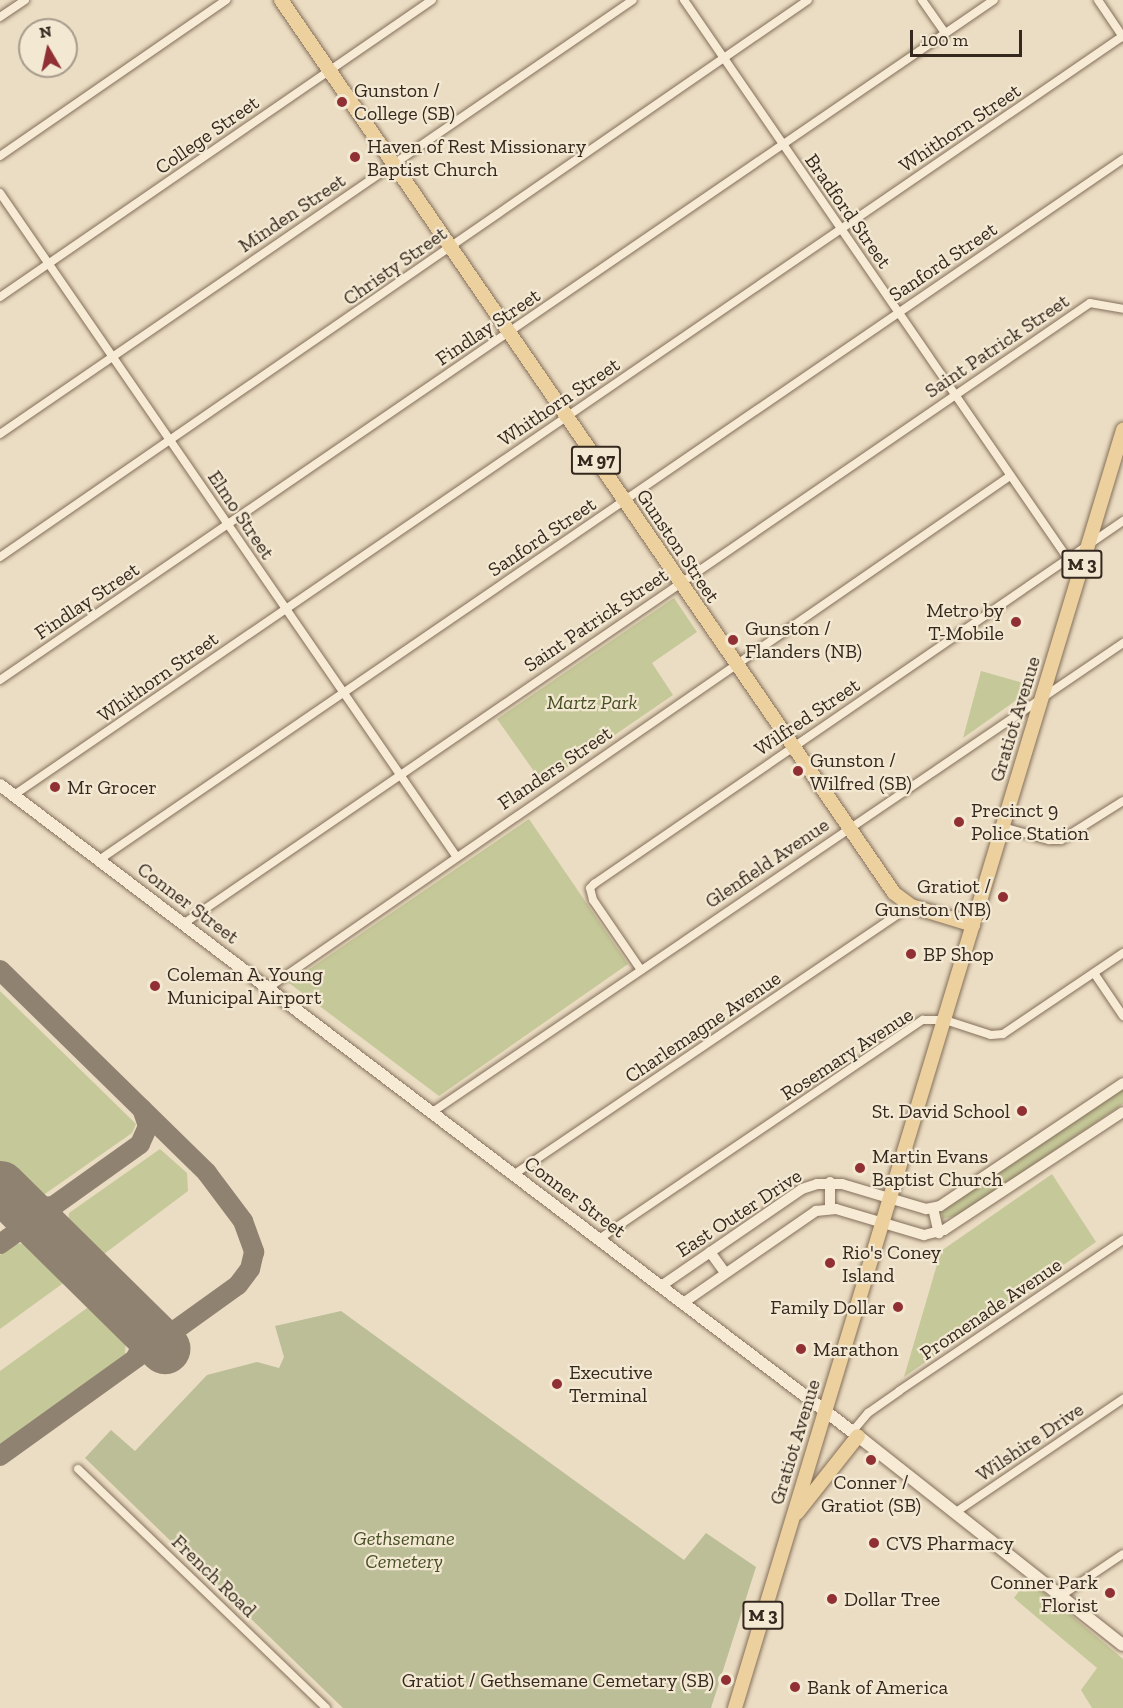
<!DOCTYPE html>
<style>
body{margin:0}
#map{position:relative;width:1123px;height:1708px;overflow:hidden;background:#ebddc3;font-family:"Zilla Slab",serif}
div>[style]{position:absolute}
[style*='--x']{left:calc(var(--x)*1px);top:calc(var(--y)*1px);width:calc(var(--w)*1px);rotate:calc(var(--a)*1deg)}
.green>*{inset:0;background:#c5c898}
.cemetery>*{inset:0;background:#bbbe96}
.taxiway>*{height:20px;margin:-10px;padding:0 10px;transform-origin:10px;border-radius:10px;background:#908270}
.runway>*{height:51px;margin:-25.5px;padding:0 25.5px;transform-origin:25.5px;border-radius:25.5px;background:#908270}
.roads{filter:drop-shadow(0 0 2px #846f5b) drop-shadow(0 0 2px #846f5b)}
.minor>*{height:8px;margin:-4px;padding:0 4px;transform-origin:4px;border-radius:4px;background:#f7ebd6}
.tertiary>*{height:10px;margin:-5px;padding:0 5px;transform-origin:5px;border-radius:5px;background:#f7ebd6}
.secondary>*{height:12px;margin:-6px;padding:0 6px;transform-origin:6px;border-radius:6px;background:#f7ebd6}
.primary>*{height:14px;margin:-7px;padding:0 7px;transform-origin:7px;border-radius:7px;background:#ecd09d}
.dots>*{width:16px;height:16px;translate:-50% -50%;box-sizing:border-box;border:3px solid #f3e8d2;border-radius:50%}
span{translate:-50% -50%;white-space:nowrap;text-align:center;line-height:1.15;-webkit-text-stroke:4.5px #f3e8d2;paint-order:stroke}
.shield-label span{padding:2px 4px;background:#f3e8d2;border:2px solid;border-radius:4px;-webkit-text-stroke-width:0}
.shield-label{font-size:18px;color:#35281e;font-weight:700}
.poi-label{font-size:20px;color:#35281e}
.left{translate:0 -50%;text-align:left}
.right{translate:-100% -50%;text-align:right}
.street-label{font-size:20px;color:#35281e}
.park-label{font-size:20px;color:#485026;font-style:italic}
.north{position:absolute;left:18px;top:18px;width:60px;height:60px;box-sizing:border-box;background:#f3e8d2;border:2px solid #a79b8a;border-radius:50%;rotate:351deg;font-size:16px;font-weight:700;line-height:24px;text-align:center;color:#35281e}
.north::after{content:'';display:block;margin:auto;width:21px;height:27px;background:#902f34;clip-path:polygon(50% 0,100% 100%,50% 72%,0 100%)}
.scale{position:absolute;left:910px;top:30px;width:112px;height:27px;box-sizing:border-box;border:3px solid #35281e;border-top:0;padding-left:8px;font-size:18px;line-height:21px;white-space:nowrap;color:#35281e;-webkit-text-stroke:4px #f3e8d2;paint-order:stroke}
</style>
<div id="map">
<div class="green">
<i style="clip-path:polygon(674px 598px,697px 632px,652px 663px,673px 695px,543px 784px,497px 719px)"></i>
<i style="clip-path:polygon(981px 671px,1023px 683px,1018px 699px,963px 738px)"></i>
<i style="clip-path:polygon(529px 819px,628px 964px,439px 1096px,289px 983px)"></i>
<i style="clip-path:polygon(0 991px,136px 1124px,132px 1133px,42px 1196px,29px 1192px,0 1164px)"></i>
<i style="clip-path:polygon(1123px 1089px,1123px 1104px,959px 1215px,942px 1219px,942px 1212px,949px 1206px)"></i>
<i style="clip-path:polygon(160px 1149px,187px 1173px,188px 1191px,104px 1254px,90px 1252px,68px 1230px,69px 1213px)"></i>
<i style="clip-path:polygon(1052px 1174px,1096px 1242px,904px 1377px,941px 1251px)"></i>
<i style="clip-path:polygon(27px 1243px,63px 1274px,62px 1284px,0 1329px,0 1255px,15px 1244px)"></i>
<i style="clip-path:polygon(94px 1303px,126px 1335px,125px 1354px,0 1445px,0 1371px)"></i>
<i style="clip-path:polygon(1028px 1579px,1123px 1659px,1123px 1708px,1092px 1708px,1081px 1690px,1097px 1668px,1014px 1598px)"></i>
</div>
<div class="cemetery">
<i style="clip-path:polygon(341px 1311px,684px 1560px,706px 1533px,756px 1567px,711px 1708px,343px 1708px,85px 1458px,111px 1430px,135px 1451px,207px 1375px,257px 1362px,279px 1368px,284px 1357px,275px 1326px)"></i>
</div>
<div class="taxiway">
<i style="--x:0;--y:970;--w:290;--a:44.4"></i>
<i style="--x:207;--y:1173;--w:60;--a:53.1"></i>
<i style="--x:243;--y:1221;--w:33;--a:70"></i>
<i style="--x:254;--y:1252;--w:17;--a:103"></i>
<i style="--x:250;--y:1269;--w:20;--a:127"></i>
<i style="--x:238;--y:1285;--w:293;--a:144.3"></i>
<i style="--x:5;--y:1191;--w:30;--a:33"></i>
<i style="--x:30;--y:1207;--w:24;--a:-2"></i>
<i style="--x:0;--y:1244;--w:172;--a:-35.5"></i>
<i style="--x:140;--y:1144;--w:20;--a:-66"></i>
<i style="--x:148;--y:1126;--w:18;--a:-109"></i>
<i style="--x:136;--y:1357;--w:16;--a:-60"></i>
<i style="--x:144;--y:1343;--w:17;--a:-97"></i>
</div>
<div class="runway">
<i style="--x:0;--y:1186;--w:231;--a:44.6"></i>
</div>
<div class="roads">
<div class="minor">
<i style="--x:684;--y:0;--w:678;--a:55.51"></i>
<i style="--x:922;--y:0;--w:40;--a:55.1"></i>
<i style="--x:1098;--y:0;--w:45;--a:56"></i>
<i style="--x:0;--y:17;--w:30;--a:-34"></i>
<i style="--x:0;--y:156;--w:275;--a:-34.6"></i>
<i style="--x:0;--y:193;--w:805;--a:55.48"></i>
<i style="--x:0;--y:297;--w:524;--a:-34.51"></i>
<i style="--x:0;--y:434;--w:767;--a:-34.44"></i>
<i style="--x:0;--y:557;--w:981;--a:-34.58"></i>
<i style="--x:0;--y:680;--w:1204;--a:-34.38"></i>
<i style="--x:14;--y:795;--w:1344;--a:-34.39"></i>
<i style="--x:1002;--y:827;--w:49;--a:15.5"></i>
<i style="--x:1049;--y:840;--w:12;--a:0"></i>
<i style="--x:1061;--y:840;--w:73;--a:-32.2"></i>
<i style="--x:99;--y:860;--w:1241;--a:-34.39"></i>
<i style="--x:183;--y:924;--w:1099;--a:-34.4"></i>
<i style="--x:1090;--y:303;--w:34;--a:10"></i>
<i style="--x:641;--y:970;--w:85;--a:-124.4"></i>
<i style="--x:593;--y:900;--w:12;--a:-104"></i>
<i style="--x:590;--y:888;--w:6;--a:-45"></i>
<i style="--x:594;--y:884;--w:642;--a:-34.46"></i>
<i style="--x:1094;--y:973;--w:52;--a:56"></i>
<i style="--x:268;--y:988;--w:902;--a:-34.61"></i>
<i style="--x:431;--y:1113;--w:837;--a:-34.18"></i>
<i style="--x:513;--y:1175;--w:480;--a:-34.1"></i>
<i style="--x:599;--y:1239;--w:391;--a:-34.1"></i>
<i style="--x:923;--y:1020;--w:22;--a:0"></i>
<i style="--x:945;--y:1020;--w:48;--a:18.1"></i>
<i style="--x:991;--y:1035;--w:12;--a:-5"></i>
<i style="--x:1003;--y:1034;--w:145;--a:-34"></i>
<i style="--x:852;--y:1432;--w:25;--a:-50"></i>
<i style="--x:868;--y:1413;--w:38;--a:-35"></i>
<i style="--x:899;--y:1391;--w:270;--a:-34"></i>
<i style="--x:78;--y:1469;--w:344;--a:43.9"></i>
<i style="--x:956;--y:1512;--w:202;--a:-34.1"></i>
<i style="--x:1062;--y:1595;--w:73;--a:-33.9"></i>
</div>
<div class="tertiary">
<i style="--x:830;--y:1208;--w:26;--a:-90"></i>
<i style="--x:933;--y:1208;--w:26;--a:77"></i>
<i style="--x:710;--y:1252;--w:26;--a:54"></i>
<i style="--x:661;--y:1286;--w:171;--a:-34.5"></i>
<i style="--x:802;--y:1189;--w:16;--a:-18"></i>
<i style="--x:817;--y:1184;--w:25;--a:0"></i>
<i style="--x:842;--y:1184;--w:88;--a:16.6"></i>
<i style="--x:926;--y:1209;--w:14;--a:-12"></i>
<i style="--x:940;--y:1206;--w:220;--a:-33.9"></i>
<i style="--x:683;--y:1303;--w:162;--a:-34.7"></i>
<i style="--x:816;--y:1211;--w:20;--a:-6"></i>
<i style="--x:836;--y:1209;--w:92;--a:16.5"></i>
<i style="--x:924;--y:1235;--w:21;--a:-14"></i>
<i style="--x:944;--y:1230;--w:214;--a:-33.4"></i>
</div>
<div class="secondary">
<i style="--x:0;--y:785;--w:1077;--a:37.19"></i>
<i style="--x:858;--y:1436;--w:337;--a:38.3"></i>
</div>
<div class="primary">
<i style="--x:281;--y:0;--w:1083;--a:55.53"></i>
<i style="--x:894;--y:893;--w:21;--a:37"></i>
<i style="--x:911;--y:906;--w:65;--a:17"></i>
<i style="--x:797;--y:1513;--w:98;--a:-51.6"></i>
<i style="--x:735;--y:1708;--w:1336;--a:-73.11"></i>
</div>
</div>
<div class="dots">
<i style="left:342px;top:102px;background:#902f34"></i>
<i style="left:355px;top:157px;background:#902f34"></i>
<i style="left:1016px;top:622px;background:#902f34"></i>
<i style="left:733px;top:640px;background:#902f34"></i>
<i style="left:798px;top:771px;background:#902f34"></i>
<i style="left:55px;top:787px;background:#902f34"></i>
<i style="left:959px;top:822px;background:#902f34"></i>
<i style="left:1003px;top:897px;background:#902f34"></i>
<i style="left:911px;top:954px;background:#902f34"></i>
<i style="left:155px;top:986px;background:#902f34"></i>
<i style="left:1022px;top:1111px;background:#902f34"></i>
<i style="left:860px;top:1168px;background:#902f34"></i>
<i style="left:830px;top:1263px;background:#902f34"></i>
<i style="left:898px;top:1307px;background:#902f34"></i>
<i style="left:801px;top:1349px;background:#902f34"></i>
<i style="left:557px;top:1384px;background:#902f34"></i>
<i style="left:871px;top:1460px;background:#902f34"></i>
<i style="left:874px;top:1543px;background:#902f34"></i>
<i style="left:1110px;top:1593px;background:#902f34"></i>
<i style="left:832px;top:1599px;background:#902f34"></i>
<i style="left:726px;top:1680px;background:#902f34"></i>
<i style="left:795px;top:1687px;background:#902f34"></i>
</div>
<div class="shield-label">
<span style="left:596px;top:460px">M 97</span>
<span style="left:1082px;top:564px">M 3</span>
<span style="left:763px;top:1615px">M 3</span>
</div>
<div class="poi-label">
<span class="left" style="left:354px;top:102px">Gunston /<br>College (SB)</span>
<span class="left" style="left:367px;top:158px">Haven of Rest Missionary<br>Baptist Church</span>
<span class="right" style="left:1004px;top:622px">Metro by<br>T-Mobile</span>
<span class="left" style="left:745px;top:640px">Gunston /<br>Flanders (NB)</span>
<span class="left" style="left:810px;top:772px">Gunston /<br>Wilfred (SB)</span>
<span class="left" style="left:67px;top:787px">Mr Grocer</span>
<span class="left" style="left:971px;top:822px">Precinct 9<br>Police Station</span>
<span class="right" style="left:991px;top:898px">Gratiot /<br>Gunston (NB)</span>
<span class="left" style="left:923px;top:954px">BP Shop</span>
<span class="left" style="left:167px;top:986px">Coleman A. Young<br>Municipal Airport</span>
<span class="right" style="left:1010px;top:1111px">St. David School</span>
<span class="left" style="left:872px;top:1168px">Martin Evans<br>Baptist Church</span>
<span class="left" style="left:842px;top:1264px">Rio's Coney<br>Island</span>
<span class="right" style="left:886px;top:1307px">Family Dollar</span>
<span class="left" style="left:813px;top:1349px">Marathon</span>
<span class="left" style="left:569px;top:1384px">Executive<br>Terminal</span>
<span style="left:871px;top:1494px">Conner /<br>Gratiot (SB)</span>
<span class="left" style="left:886px;top:1543px">CVS Pharmacy</span>
<span class="right" style="left:1098px;top:1594px">Conner Park<br>Florist</span>
<span class="left" style="left:844px;top:1599px">Dollar Tree</span>
<span class="right" style="left:714px;top:1680px">Gratiot / Gethsemane Cemetary (SB)</span>
<span class="left" style="left:807px;top:1687px">Bank of America</span>
</div>
<div class="street-label">
<span style="left:960px;top:128px;rotate:-34deg">Whithorn Street</span>
<span style="left:207px;top:135px;rotate:-35deg">College Street</span>
<span style="left:848px;top:211px;rotate:55deg">Bradford Street</span>
<span style="left:292px;top:213px;rotate:-34deg">Minden Street</span>
<span style="left:943px;top:262px;rotate:-34deg">Sanford Street</span>
<span style="left:395px;top:266px;rotate:-35deg">Christy Street</span>
<span style="left:488px;top:327px;rotate:-34deg">Findlay Street</span>
<span style="left:997px;top:346px;rotate:-34deg">Saint Patrick Street</span>
<span style="left:559px;top:402px;rotate:-34deg">Whithorn Street</span>
<span style="left:241px;top:515px;rotate:56deg">Elmo Street</span>
<span style="left:542px;top:537px;rotate:-34deg">Sanford Street</span>
<span style="left:678px;top:546px;rotate:56deg">Gunston Street</span>
<span style="left:87px;top:601px;rotate:-34deg">Findlay Street</span>
<span style="left:596px;top:620px;rotate:-34deg">Saint Patrick Street</span>
<span style="left:158px;top:677px;rotate:-35deg">Whithorn Street</span>
<span style="left:807px;top:717px;rotate:-34deg">Wilfred Street</span>
<span style="left:1015px;top:719px;rotate:-73deg">Gratiot Avenue</span>
<span style="left:555px;top:768px;rotate:-34deg">Flanders Street</span>
<span style="left:767px;top:863px;rotate:-34deg">Glenfield Avenue</span>
<span style="left:188px;top:903px;rotate:37deg">Conner Street</span>
<span style="left:703px;top:1027px;rotate:-34deg">Charlemagne Avenue</span>
<span style="left:847px;top:1054px;rotate:-33deg">Rosemary Avenue</span>
<span style="left:575px;top:1197px;rotate:37deg">Conner Street</span>
<span style="left:739px;top:1213px;rotate:-33deg">East Outer Drive</span>
<span style="left:991px;top:1309px;rotate:-34deg">Promenade Avenue</span>
<span style="left:795px;top:1442px;rotate:-73deg">Gratiot Avenue</span>
<span style="left:1030px;top:1442px;rotate:-34deg">Wilshire Drive</span>
<span style="left:214px;top:1576px;rotate:44deg">French Road</span>
</div>
<div class="park-label">
<span style="left:592px;top:702px">Martz Park</span>
<span style="left:404px;top:1550px">Gethsemane<br>Cemetery</span>
</div>
<div class="north">N</div>
<div class="scale">100 m</div>
</div>
